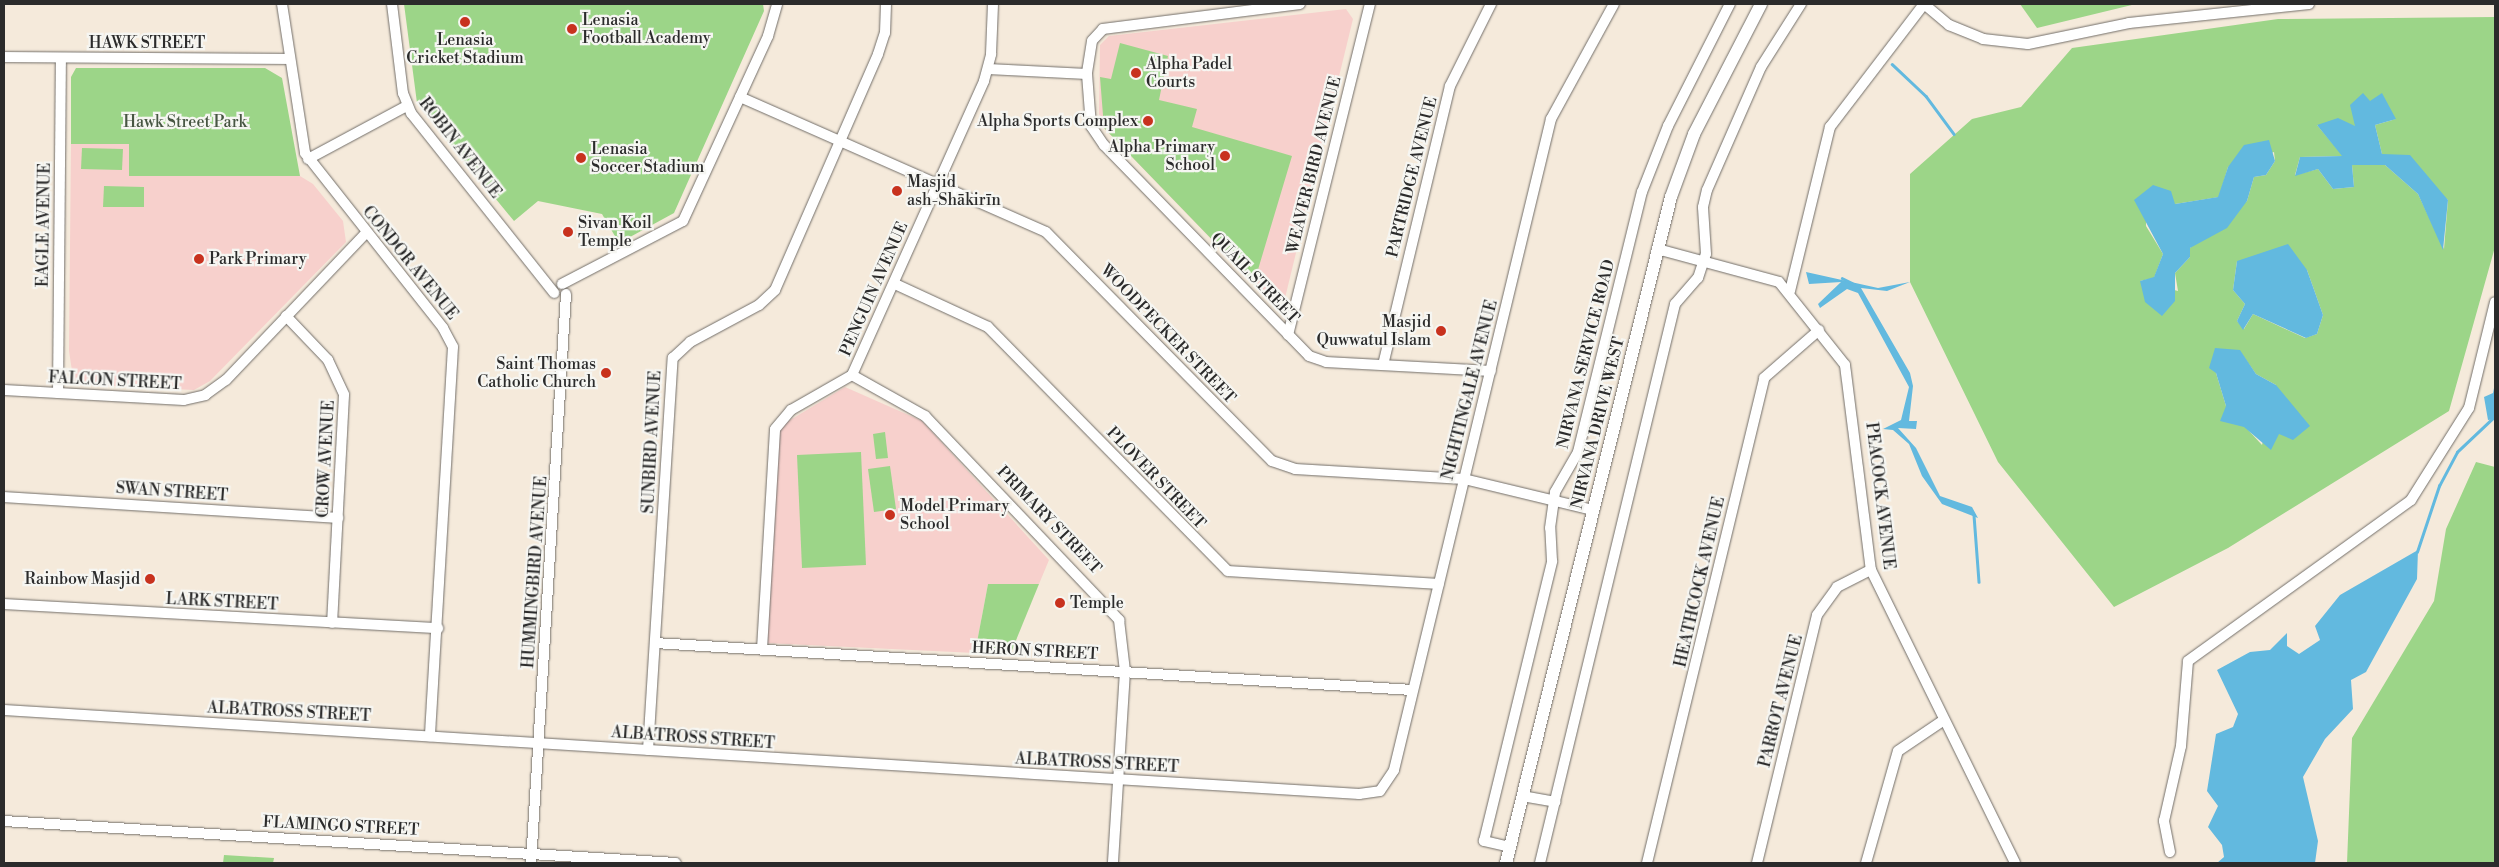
<!DOCTYPE html>
<meta charset="utf-8">
<style>
body{margin:0}
#map{position:relative;width:2499px;height:867px;overflow:hidden;background:#f5eadb;font-family:"Libre Bodoni",serif}
div>[style]{position:absolute}
[style*='--x']{left:calc(var(--x)*1px);top:calc(var(--y)*1px);width:calc(var(--w)*1px);rotate:calc(var(--a)*1deg)}
.built>*{inset:0;background:#f7d0cc}
.green>*{inset:0;background:#9cd588}
.water>*{inset:0;background:#62b9df}
.stream>*{height:2.5px;margin:-1.25px;padding:0 1.25px;transform-origin:1.25px;border-radius:1.25px;background:#62b9df}
.roads{filter:drop-shadow(0 0 1px #726e69) drop-shadow(0 0 1px #726e69)}
.minor>*{height:10px;margin:-5px;padding:0 5px;transform-origin:5px;border-radius:5px;background:#fff}
.major>*{height:12px;margin:-6px;padding:0 6px;transform-origin:6px;border-radius:6px;background:#fff}
.dots>*{width:14px;height:14px;translate:-50% -50%;box-sizing:border-box;border:2px solid #f6f6f2;border-radius:50%}
span{translate:-50% -50%;white-space:nowrap;text-align:center;line-height:1.15;-webkit-text-stroke:4.5px #f6f6f2;paint-order:stroke}
.poi-label{font-size:16px;color:#2b2b2b}
.left{translate:0 -50%;text-align:left}
.right{translate:-100% -50%;text-align:right}
.street-label{font-size:16px;color:#2b2b2b}
.park-label{font-size:16px;color:#475642}
.frame{position:absolute;inset:0;border:5px solid #2b2b2b;pointer-events:none}
</style>
<div id="map">
<div class="built">
<i style="clip-path:polygon(1346px 9px,1353px 19px,1284px 302px,1273px 303px,1104px 128px,1099px 114px,1100px 45px,1109px 36px)"></i>
<i style="clip-path:polygon(71px 144px,129px 144px,129px 176px,300px 176px,313px 184px,343px 221px,346px 242px,210px 381px,194px 390px,74px 384px,69px 351px)"></i>
<i style="clip-path:polygon(845px 387px,922px 421px,1049px 560px,1039px 584px,988px 584px,975px 653px,766px 643px,777px 428px)"></i>
</div>
<div class="green">
<i style="clip-path:polygon(404px 4px,763px 4px,764px 11px,674px 213px,619px 243px,602px 214px,538px 201px,514px 221px,417px 103px)"></i>
<i style="clip-path:polygon(2020px 4px,2136px 4px,2037px 28px)"></i>
<i style="clip-path:polygon(evenodd,2495px 17px,2495px 247px,2449px 411px,2228px 548px,2114px 607px,1998px 462px,1910px 282px,1910px 174px,1972px 119px,2021px 107px,2072px 48px,2278px 19px,2495px 17px,2396px 119px,2375px 125px,2382px 154px,2448px 200px,2444px 249px,2418px 194px,2385px 165px,2352px 165px,2354px 187px,2333px 189px,2318px 169px,2295px 175px,2300px 157px,2343px 156px,2317px 125px,2356px 126px,2396px 119px,2495px 17px,2274px 152px,2275px 161px,2266px 175px,2254px 177px,2247px 201px,2190px 248px,2190px 257px,2175px 273px,2178px 291px,2140px 281px,2154px 278px,2163px 254px,2146px 226px,2146px 216px,2175px 204px,2219px 197px,2228px 167px,2274px 152px,2495px 17px,2237px 261px,2307px 270px,2323px 315px,2317px 334px,2305px 338px,2253px 314px,2244px 329px,2237px 321px,2245px 304px,2233px 290px,2237px 261px,2495px 17px,2239px 350px,2256px 374px,2276px 385px,2262px 445px,2226px 406px,2216px 373px,2239px 350px)"></i>
<i style="clip-path:polygon(1120px 43px,1168px 56px,1159px 100px,1197px 109px,1192px 127px,1292px 156px,1254px 283px,1104px 128px,1100px 77px,1111px 79px)"></i>
<i style="clip-path:polygon(76px 68px,265px 68px,282px 78px,300px 176px,129px 176px,129px 144px,71px 144px,71px 77px)"></i>
<i style="clip-path:polygon(82px 148px,123px 149px,122px 170px,81px 169px)"></i>
<i style="clip-path:polygon(104px 186px,144px 187px,144px 207px,103px 207px)"></i>
<i style="clip-path:polygon(885px 432px,888px 458px,876px 459px,873px 434px)"></i>
<i style="clip-path:polygon(861px 452px,866px 565px,802px 568px,797px 455px)"></i>
<i style="clip-path:polygon(2476px 462px,2495px 467px,2495px 863px,2347px 863px,2352px 738px,2434px 601px,2446px 529px)"></i>
<i style="clip-path:polygon(890px 466px,896px 509px,874px 512px,868px 469px)"></i>
<i style="clip-path:polygon(988px 584px,1039px 584px,1010px 655px,975px 653px)"></i>
<i style="clip-path:polygon(224px 855px,274px 858px,273px 863px,223px 863px)"></i>
</div>
<div class="water">
<i style="clip-path:polygon(2363px 93px,2370px 101px,2382px 93px,2396px 119px,2375px 125px,2382px 154px,2410px 155px,2448px 200px,2443px 250px,2418px 194px,2385px 165px,2352px 165px,2354px 187px,2333px 189px,2318px 169px,2295px 176px,2300px 157px,2342px 156px,2317px 125px,2338px 118px,2355px 126px,2350px 105px)"></i>
<i style="clip-path:polygon(2269px 140px,2275px 161px,2266px 175px,2254px 177px,2247px 201px,2227px 228px,2190px 248px,2190px 257px,2175px 273px,2175px 301px,2162px 316px,2145px 302px,2140px 281px,2154px 277px,2163px 254px,2134px 200px,2153px 185px,2171px 191px,2175px 204px,2218px 197px,2228px 167px,2244px 145px)"></i>
<i style="clip-path:polygon(2288px 244px,2307px 270px,2323px 315px,2317px 334px,2306px 338px,2253px 314px,2243px 330px,2237px 321px,2245px 304px,2233px 290px,2237px 261px)"></i>
<i style="clip-path:polygon(1806px 272px,1878px 288px,1910px 282px,1887px 291px,1861px 288px,1910px 373px,1913px 386px,1909px 421px,1917px 421px,1916px 429px,1898px 428px,1916px 448px,1940px 496px,1972px 507px,1978px 518px,1942px 504px,1922px 476px,1909px 444px,1893px 430px,1883px 429px,1901px 420px,1909px 387px,1858px 293px,1847px 289px,1820px 308px,1818px 304px,1841px 282px,1809px 284px)"></i>
<i style="clip-path:polygon(2215px 348px,2240px 350px,2256px 374px,2276px 385px,2310px 426px,2293px 440px,2279px 434px,2271px 450px,2244px 427px,2220px 421px,2226px 406px,2216px 373px,2209px 368px)"></i>
<i style="clip-path:polygon(2495px 383px,2495px 419px,2488px 420px,2484px 397px,2493px 393px)"></i>
<i style="clip-path:polygon(2418px 550px,2417px 579px,2366px 672px,2351px 680px,2353px 709px,2325px 739px,2303px 777px,2318px 841px,2315px 863px,2217px 863px,2224px 857px,2222px 845px,2208px 827px,2218px 806px,2207px 791px,2216px 734px,2233px 727px,2238px 714px,2217px 670px,2250px 652px,2270px 650px,2287px 633px,2287px 646px,2299px 654px,2320px 640px,2315px 626px,2340px 595px)"></i>
</div>
<div class="stream">
<i style="--x:1892;--y:64;--w:47;--a:43.3"></i>
<i style="--x:1926;--y:96;--w:47;--a:53.6"></i>
<i style="--x:1842;--y:278;--w:11;--a:27"></i>
<i style="--x:1974;--y:515;--w:67;--a:85.7"></i>
<i style="--x:2417;--y:552;--w:70;--a:-71.6"></i>
<i style="--x:2439;--y:486;--w:38;--a:-62"></i>
<i style="--x:2457;--y:452;--w:52;--a:-43.5"></i>
</div>
<div class="roads">
<div class="minor">
<i style="--x:282;--y:4;--w:151;--a:81.2"></i>
<i style="--x:305;--y:153;--w:223;--a:51.7"></i>
<i style="--x:443;--y:328;--w:21;--a:62"></i>
<i style="--x:453;--y:347;--w:390;--a:93.4"></i>
<i style="--x:392;--y:4;--w:90;--a:83"></i>
<i style="--x:403;--y:93;--w:22;--a:68"></i>
<i style="--x:411;--y:113;--w:230;--a:51.5"></i>
<i style="--x:1300;--y:4;--w:199;--a:172.8"></i>
<i style="--x:1103;--y:29;--w:16;--a:133"></i>
<i style="--x:1092;--y:41;--w:33;--a:99"></i>
<i style="--x:1087;--y:74;--w:52;--a:85.6"></i>
<i style="--x:1091;--y:126;--w:23;--a:56"></i>
<i style="--x:1104;--y:145;--w:294;--a:45.8"></i>
<i style="--x:1309;--y:356;--w:18;--a:19"></i>
<i style="--x:1326;--y:362;--w:165;--a:3.1"></i>
<i style="--x:1924;--y:4;--w:33;--a:40"></i>
<i style="--x:1949;--y:25;--w:37;--a:22"></i>
<i style="--x:1983;--y:39;--w:45;--a:6.3"></i>
<i style="--x:2028;--y:44;--w:103;--a:-11.7"></i>
<i style="--x:2129;--y:23;--w:181;--a:-6"></i>
<i style="--x:4;--y:57;--w:285;--a:0.4"></i>
<i style="--x:988;--y:69;--w:99;--a:2.9"></i>
<i style="--x:740;--y:97;--w:334;--a:23.8"></i>
<i style="--x:1046;--y:232;--w:322;--a:45.4"></i>
<i style="--x:1272;--y:461;--w:24;--a:19"></i>
<i style="--x:1295;--y:469;--w:169;--a:3.4"></i>
<i style="--x:1464;--y:479;--w:133;--a:13.5"></i>
<i style="--x:308;--y:159;--w:112;--a:-28.2"></i>
<i style="--x:1657;--y:249;--w:126;--a:15.1"></i>
<i style="--x:1779;--y:282;--w:106;--a:51.5"></i>
<i style="--x:1845;--y:365;--w:207;--a:82.8"></i>
<i style="--x:1871;--y:570;--w:326;--a:63.8"></i>
<i style="--x:562;--y:284;--w:136;--a:-27.5"></i>
<i style="--x:683;--y:221;--w:204;--a:-65.3"></i>
<i style="--x:768;--y:36;--w:33;--a:-74"></i>
<i style="--x:895;--y:284;--w:102;--a:24.8"></i>
<i style="--x:988;--y:327;--w:342;--a:45.5"></i>
<i style="--x:1228;--y:571;--w:211;--a:3.5"></i>
<i style="--x:1790;--y:291;--w:169;--a:-76.3"></i>
<i style="--x:1830;--y:127;--w:155;--a:-52.6"></i>
<i style="--x:286;--y:316;--w:61;--a:46.3"></i>
<i style="--x:328;--y:360;--w:38;--a:65"></i>
<i style="--x:344;--y:395;--w:228;--a:93"></i>
<i style="--x:1288;--y:335;--w:341;--a:-76.1"></i>
<i style="--x:1383;--y:365;--w:287;--a:-76.5"></i>
<i style="--x:1450;--y:86;--w:92;--a:-63.4"></i>
<i style="--x:852;--y:375;--w:84;--a:29.3"></i>
<i style="--x:925;--y:416;--w:282;--a:46.4"></i>
<i style="--x:1119;--y:620;--w:51;--a:83.3"></i>
<i style="--x:1125;--y:671;--w:192;--a:93.6"></i>
<i style="--x:4;--y:390;--w:180;--a:3.2"></i>
<i style="--x:184;--y:400;--w:22;--a:-13"></i>
<i style="--x:205;--y:395;--w:26;--a:-36"></i>
<i style="--x:226;--y:380;--w:203;--a:-46.4"></i>
<i style="--x:58;--y:393;--w:335;--a:-89.5"></i>
<i style="--x:4;--y:497;--w:335;--a:3.6"></i>
<i style="--x:4;--y:604;--w:435;--a:3.2"></i>
<i style="--x:655;--y:643;--w:759;--a:3.55"></i>
<i style="--x:762;--y:649;--w:220;--a:-86.6"></i>
<i style="--x:775;--y:429;--w:25;--a:-50"></i>
<i style="--x:791;--y:410;--w:70;--a:-29.8"></i>
<i style="--x:852;--y:375;--w:322;--a:-65.8"></i>
<i style="--x:984;--y:81;--w:28;--a:-75"></i>
<i style="--x:991;--y:54;--w:50;--a:-87.7"></i>
<i style="--x:4;--y:710;--w:1358;--a:3.55"></i>
<i style="--x:1359;--y:794;--w:21;--a:-8"></i>
<i style="--x:1380;--y:791;--w:25;--a:-56"></i>
<i style="--x:1394;--y:770;--w:670;--a:-76.44"></i>
<i style="--x:1551;--y:119;--w:131;--a:-61.3"></i>
<i style="--x:648;--y:750;--w:393;--a:-86.4"></i>
<i style="--x:673;--y:358;--w:23;--a:-43"></i>
<i style="--x:690;--y:342;--w:78;--a:-28.2"></i>
<i style="--x:759;--y:305;--w:22;--a:-43"></i>
<i style="--x:775;--y:290;--w:257;--a:-66.4"></i>
<i style="--x:878;--y:54;--w:22;--a:-72"></i>
<i style="--x:885;--y:33;--w:29;--a:-88"></i>
<i style="--x:1522;--y:796;--w:34;--a:10"></i>
<i style="--x:4;--y:821;--w:673;--a:3.58"></i>
<i style="--x:1510;--y:847;--w:27;--a:-167"></i>
<i style="--x:1484;--y:841;--w:288;--a:-76.3"></i>
<i style="--x:1552;--y:561;--w:33;--a:-93"></i>
<i style="--x:1550;--y:528;--w:36;--a:-82"></i>
<i style="--x:1555;--y:492;--w:46;--a:-60.1"></i>
<i style="--x:1578;--y:452;--w:268;--a:-76.2"></i>
<i style="--x:1642;--y:192;--w:71;--a:-68.5"></i>
<i style="--x:1668;--y:126;--w:137;--a:-63.1"></i>
<i style="--x:2170;--y:852;--w:32;--a:-101"></i>
<i style="--x:2164;--y:821;--w:77;--a:-77.2"></i>
<i style="--x:2181;--y:746;--w:85;--a:-85.3"></i>
<i style="--x:2188;--y:661;--w:275;--a:-35.8"></i>
<i style="--x:2411;--y:500;--w:109;--a:-57.8"></i>
<i style="--x:2469;--y:408;--w:109;--a:-76.2"></i>
<i style="--x:531;--y:863;--w:570;--a:-86.48"></i>
<i style="--x:1540;--y:863;--w:575;--a:-76.42"></i>
<i style="--x:1675;--y:304;--w:35;--a:-49"></i>
<i style="--x:1698;--y:278;--w:25;--a:-72"></i>
<i style="--x:1706;--y:254;--w:47;--a:-93.7"></i>
<i style="--x:1703;--y:207;--w:17;--a:-77"></i>
<i style="--x:1707;--y:190;--w:134;--a:-66.3"></i>
<i style="--x:1761;--y:67;--w:75;--a:-57.6"></i>
<i style="--x:1647;--y:863;--w:499;--a:-76.4"></i>
<i style="--x:1764;--y:378;--w:73;--a:-41.1"></i>
<i style="--x:1757;--y:863;--w:255;--a:-76.4"></i>
<i style="--x:1817;--y:615;--w:34;--a:-54"></i>
<i style="--x:1837;--y:587;--w:38;--a:-27"></i>
<i style="--x:1866;--y:863;--w:116;--a:-74.1"></i>
<i style="--x:1898;--y:751;--w:55;--a:-34"></i>
</div>
<div class="major">
<i style="--x:1506;--y:863;--w:686;--a:-76.09"></i>
<i style="--x:1671;--y:197;--w:67;--a:-69.9"></i>
<i style="--x:1694;--y:134;--w:146;--a:-62.7"></i>
</div>
</div>
<div class="dots">
<i style="left:465px;top:22px;background:#c8321e"></i>
<i style="left:572px;top:29px;background:#c8321e"></i>
<i style="left:1136px;top:73px;background:#c8321e"></i>
<i style="left:1148px;top:121px;background:#c8321e"></i>
<i style="left:1225px;top:156px;background:#c8321e"></i>
<i style="left:581px;top:158px;background:#c8321e"></i>
<i style="left:897px;top:191px;background:#c8321e"></i>
<i style="left:568px;top:232px;background:#c8321e"></i>
<i style="left:199px;top:259px;background:#c8321e"></i>
<i style="left:1441px;top:331px;background:#c8321e"></i>
<i style="left:606px;top:373px;background:#c8321e"></i>
<i style="left:890px;top:515px;background:#c8321e"></i>
<i style="left:150px;top:579px;background:#c8321e"></i>
<i style="left:1060px;top:603px;background:#c8321e"></i>
</div>
<div class="poi-label">
<span class="left" style="left:582px;top:29px">Lenasia<br>Football Academy</span>
<span style="left:465px;top:49px">Lenasia<br>Cricket Stadium</span>
<span class="left" style="left:1146px;top:73px">Alpha Padel<br>Courts</span>
<span class="right" style="left:1138px;top:121px">Alpha Sports Complex</span>
<span class="right" style="left:1215px;top:156px">Alpha Primary<br>School</span>
<span class="left" style="left:591px;top:158px">Lenasia<br>Soccer Stadium</span>
<span class="left" style="left:907px;top:191px">Masjid<br>ash-Shākirīn</span>
<span class="left" style="left:578px;top:232px">Sivan Koil<br>Temple</span>
<span class="left" style="left:209px;top:259px">Park Primary</span>
<span class="right" style="left:1431px;top:331px">Masjid<br>Quwwatul Islam</span>
<span class="right" style="left:596px;top:373px">Saint Thomas<br>Catholic Church</span>
<span class="left" style="left:900px;top:515px">Model Primary<br>School</span>
<span class="right" style="left:140px;top:579px">Rainbow Masjid</span>
<span class="left" style="left:1070px;top:603px">Temple</span>
</div>
<div class="street-label">
<span style="left:147px;top:43px">HAWK STREET</span>
<span style="left:460px;top:148px;rotate:52deg">ROBIN AVENUE</span>
<span style="left:1314px;top:165px;rotate:-76deg">WEAVER BIRD AVENUE</span>
<span style="left:1412px;top:177px;rotate:-76deg">PARTRIDGE AVENUE</span>
<span style="left:44px;top:225px;rotate:-89deg">EAGLE AVENUE</span>
<span style="left:410px;top:263px;rotate:51deg">CONDOR AVENUE</span>
<span style="left:1255px;top:278px;rotate:46deg">QUAIL STREET</span>
<span style="left:874px;top:289px;rotate:-66deg">PENGUIN AVENUE</span>
<span style="left:1168px;top:334px;rotate:46deg">WOODPECKER STREET</span>
<span style="left:1586px;top:354px;rotate:-76deg">NIRVANA SERVICE ROAD</span>
<span style="left:115px;top:381px;rotate:3deg">FALCON STREET</span>
<span style="left:1470px;top:390px;rotate:-76deg">NIGHTINGALE AVENUE</span>
<span style="left:1598px;top:423px;rotate:-76deg">NIRVANA DRIVE WEST</span>
<span style="left:652px;top:442px;rotate:-87deg">SUNBIRD AVENUE</span>
<span style="left:326px;top:459px;rotate:-87deg">CROW AVENUE</span>
<span style="left:1156px;top:478px;rotate:46deg">PLOVER STREET</span>
<span style="left:172px;top:492px;rotate:4deg">SWAN STREET</span>
<span style="left:1880px;top:496px;rotate:83deg">PEACOCK AVENUE</span>
<span style="left:1049px;top:520px;rotate:46deg">PRIMARY STREET</span>
<span style="left:535px;top:572px;rotate:-86deg">HUMMINGBIRD AVENUE</span>
<span style="left:1700px;top:582px;rotate:-77deg">HEATHCOCK AVENUE</span>
<span style="left:222px;top:602px;rotate:3deg">LARK STREET</span>
<span style="left:1035px;top:651px;rotate:3deg">HERON STREET</span>
<span style="left:1781px;top:701px;rotate:-76deg">PARROT AVENUE</span>
<span style="left:289px;top:712px;rotate:3deg">ALBATROSS STREET</span>
<span style="left:693px;top:738px;rotate:4deg">ALBATROSS STREET</span>
<span style="left:1097px;top:763px;rotate:3deg">ALBATROSS STREET</span>
<span style="left:341px;top:826px;rotate:3deg">FLAMINGO STREET</span>
</div>
<div class="park-label">
<span style="left:185px;top:122px">Hawk Street Park</span>
</div>
<div class="frame"></div>
</div>
